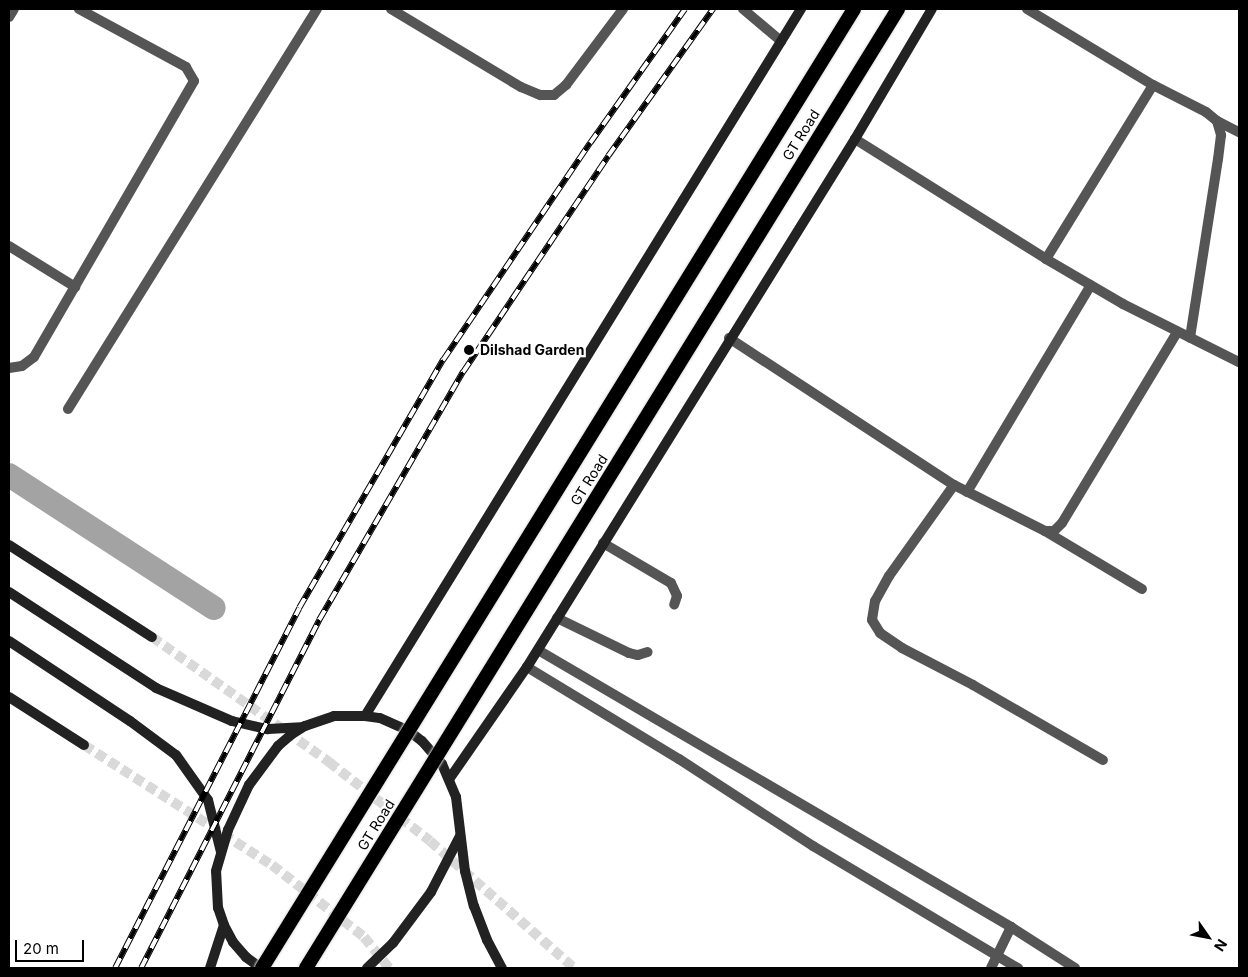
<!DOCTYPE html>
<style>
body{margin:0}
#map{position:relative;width:1248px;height:977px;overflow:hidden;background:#fff;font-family:Inter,sans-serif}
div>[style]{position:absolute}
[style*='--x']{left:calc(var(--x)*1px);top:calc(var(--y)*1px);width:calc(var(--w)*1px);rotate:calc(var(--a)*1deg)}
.canal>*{height:24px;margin:-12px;padding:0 12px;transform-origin:12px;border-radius:12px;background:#a3a3a3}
.secondary-tunnel>*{height:10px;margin-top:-5px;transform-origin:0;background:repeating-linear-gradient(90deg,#d9d9d9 0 10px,transparent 0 15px)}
.service>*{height:10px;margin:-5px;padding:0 5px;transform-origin:5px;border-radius:5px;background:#555}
.minor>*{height:10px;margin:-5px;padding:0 5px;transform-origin:5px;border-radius:5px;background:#555}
.tertiary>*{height:10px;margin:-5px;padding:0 5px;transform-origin:5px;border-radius:5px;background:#555}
.secondary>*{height:10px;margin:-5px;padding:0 5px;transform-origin:5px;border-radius:5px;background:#222}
.rail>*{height:5.5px;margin-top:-2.75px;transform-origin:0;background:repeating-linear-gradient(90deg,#fff 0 11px,#000 0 22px);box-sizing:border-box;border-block:1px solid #000}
.bridges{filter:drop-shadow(0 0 1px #dbdbdb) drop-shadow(0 0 1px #dbdbdb)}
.trunk-bridge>*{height:14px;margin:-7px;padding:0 7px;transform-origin:7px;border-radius:7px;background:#000}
.dots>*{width:14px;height:14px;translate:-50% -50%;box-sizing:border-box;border:2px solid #fff;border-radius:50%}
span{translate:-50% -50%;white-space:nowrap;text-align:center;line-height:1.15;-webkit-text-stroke:4.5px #fff;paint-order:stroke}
.street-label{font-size:14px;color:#000}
.poi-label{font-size:14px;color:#000;font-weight:700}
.left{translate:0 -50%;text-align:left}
.frame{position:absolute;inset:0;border:10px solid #000;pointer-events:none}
.north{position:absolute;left:1183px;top:912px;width:50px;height:50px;-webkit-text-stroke:4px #fff;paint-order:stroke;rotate:123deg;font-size:14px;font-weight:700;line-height:20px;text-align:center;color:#000}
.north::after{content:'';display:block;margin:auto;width:18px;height:22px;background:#000;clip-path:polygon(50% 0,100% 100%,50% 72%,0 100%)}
.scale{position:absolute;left:15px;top:940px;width:69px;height:22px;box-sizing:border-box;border:2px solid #000;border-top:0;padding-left:6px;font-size:15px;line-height:18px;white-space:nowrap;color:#000;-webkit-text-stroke:4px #fff;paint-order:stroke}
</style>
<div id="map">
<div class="canal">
<i style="--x:9;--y:475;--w:244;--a:33"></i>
</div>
<div class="secondary-tunnel">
<i style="--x:152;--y:637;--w:217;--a:35.2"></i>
<i style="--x:329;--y:762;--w:128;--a:38"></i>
<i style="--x:430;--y:841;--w:192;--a:41.4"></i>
<i style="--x:84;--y:745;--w:223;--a:32.6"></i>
<i style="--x:272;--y:865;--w:117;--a:38"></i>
<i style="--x:364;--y:937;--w:40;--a:51"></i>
</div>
<div class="service">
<i style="--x:1027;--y:9;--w:147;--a:31.1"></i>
<i style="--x:1153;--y:85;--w:59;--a:27"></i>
<i style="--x:1206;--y:112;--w:14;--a:39"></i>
<i style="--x:1217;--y:121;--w:15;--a:74"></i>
<i style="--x:1221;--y:135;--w:24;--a:97"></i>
<i style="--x:1218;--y:159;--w:181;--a:98.9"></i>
<i style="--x:9;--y:17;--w:9;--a:-58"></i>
<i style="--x:9;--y:246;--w:78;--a:31.8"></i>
<i style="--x:1046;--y:259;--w:204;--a:-58.4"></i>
<i style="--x:729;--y:338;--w:269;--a:33.2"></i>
<i style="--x:954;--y:485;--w:102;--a:26.8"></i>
<i style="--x:1045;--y:531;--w:9;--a:0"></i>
<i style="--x:1054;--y:531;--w:11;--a:-45"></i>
<i style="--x:1062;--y:523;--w:223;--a:-58.9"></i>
<i style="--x:9;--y:368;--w:13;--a:-9"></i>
<i style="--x:22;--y:366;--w:15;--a:-37"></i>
<i style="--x:34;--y:357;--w:319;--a:-59.9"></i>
<i style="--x:194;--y:81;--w:16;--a:-120"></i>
<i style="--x:186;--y:67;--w:122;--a:-151.5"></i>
<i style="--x:954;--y:485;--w:112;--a:125.5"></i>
<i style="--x:889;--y:576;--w:29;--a:119"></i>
<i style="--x:875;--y:601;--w:19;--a:99"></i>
<i style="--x:872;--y:620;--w:15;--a:58"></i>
<i style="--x:880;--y:633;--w:27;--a:34"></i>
<i style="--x:902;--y:648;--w:80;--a:27.5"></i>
<i style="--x:973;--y:685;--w:150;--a:30"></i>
<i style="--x:967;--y:492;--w:241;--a:-59.1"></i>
<i style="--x:1045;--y:531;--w:113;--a:30.9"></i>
<i style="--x:603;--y:543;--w:79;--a:30.5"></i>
<i style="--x:671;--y:583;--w:14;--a:65"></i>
<i style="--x:677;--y:596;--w:9;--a:108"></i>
<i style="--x:557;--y:618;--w:80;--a:25.9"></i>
<i style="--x:629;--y:653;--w:9;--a:13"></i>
<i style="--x:638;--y:655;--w:10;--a:-17"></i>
<i style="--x:991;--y:968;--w:46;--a:-64"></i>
</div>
<div class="minor">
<i style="--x:391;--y:9;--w:152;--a:31"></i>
<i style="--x:521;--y:87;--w:21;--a:23"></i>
<i style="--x:540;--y:95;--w:14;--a:0"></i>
<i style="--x:554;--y:95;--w:16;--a:-40"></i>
<i style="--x:566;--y:85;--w:95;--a:-53.1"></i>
<i style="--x:743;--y:9;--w:50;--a:40.1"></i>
<i style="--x:1217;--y:121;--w:25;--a:27"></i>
<i style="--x:855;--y:139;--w:226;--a:32.1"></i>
<i style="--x:1046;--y:259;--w:89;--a:30.3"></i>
<i style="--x:1123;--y:304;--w:130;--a:26.6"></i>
<i style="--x:68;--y:409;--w:471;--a:-58.1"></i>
</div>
<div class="tertiary">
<i style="--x:538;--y:650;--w:548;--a:30.35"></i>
<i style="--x:1011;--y:927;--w:76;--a:32.6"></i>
<i style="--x:527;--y:667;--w:178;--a:31.2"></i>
<i style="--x:679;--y:759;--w:160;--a:33"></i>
<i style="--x:813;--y:846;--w:239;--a:30.8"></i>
</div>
<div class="secondary">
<i style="--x:9;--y:545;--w:170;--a:32.8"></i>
<i style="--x:9;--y:592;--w:176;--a:33.1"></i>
<i style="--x:156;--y:688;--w:83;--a:23.5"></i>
<i style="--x:232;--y:721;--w:37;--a:13"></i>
<i style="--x:268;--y:729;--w:33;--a:-3"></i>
<i style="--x:9;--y:641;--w:145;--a:33.5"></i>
<i style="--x:130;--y:721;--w:57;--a:36.5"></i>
<i style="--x:176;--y:755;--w:55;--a:54.6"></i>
<i style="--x:208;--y:800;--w:54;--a:76"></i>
<i style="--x:9;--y:697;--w:89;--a:32.6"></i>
<i style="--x:365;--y:716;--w:831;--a:-58.34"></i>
<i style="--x:450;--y:778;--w:135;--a:-55.3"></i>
<i style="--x:527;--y:667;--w:622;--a:-58.15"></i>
<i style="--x:855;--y:139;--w:151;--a:-59.4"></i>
<i style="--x:210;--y:968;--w:45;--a:-72"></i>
<i style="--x:261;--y:968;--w:19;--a:-144"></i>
<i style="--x:246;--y:957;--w:20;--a:-131"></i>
<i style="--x:233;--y:942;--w:19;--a:-118"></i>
<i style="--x:224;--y:925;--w:18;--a:-109"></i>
<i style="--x:218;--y:908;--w:37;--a:-93"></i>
<i style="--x:216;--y:871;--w:43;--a:-73.7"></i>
<i style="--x:228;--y:830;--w:50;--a:-65"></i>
<i style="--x:249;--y:785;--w:49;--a:-53.4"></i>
<i style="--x:278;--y:746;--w:18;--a:-41"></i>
<i style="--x:292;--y:734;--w:15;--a:-32"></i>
<i style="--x:305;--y:726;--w:31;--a:-19"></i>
<i style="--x:334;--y:716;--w:31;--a:0"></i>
<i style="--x:365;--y:716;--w:15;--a:8"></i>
<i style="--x:380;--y:718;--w:32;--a:24"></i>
<i style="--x:409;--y:731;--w:16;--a:38"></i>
<i style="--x:422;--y:741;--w:30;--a:49"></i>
<i style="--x:442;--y:764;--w:36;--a:67"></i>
<i style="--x:456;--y:797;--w:75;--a:83.1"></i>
<i style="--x:465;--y:871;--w:36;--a:76"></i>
<i style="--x:474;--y:906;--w:36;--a:69"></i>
<i style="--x:487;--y:940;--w:32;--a:62"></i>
<i style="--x:367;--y:968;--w:36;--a:-44"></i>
<i style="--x:393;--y:943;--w:64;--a:-53.3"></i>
<i style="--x:431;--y:892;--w:63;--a:-62.6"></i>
</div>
<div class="rail">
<i style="--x:115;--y:968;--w:404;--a:-62.9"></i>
<i style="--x:299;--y:608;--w:287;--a:-59.9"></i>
<i style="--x:443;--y:360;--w:262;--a:-55.9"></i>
<i style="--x:590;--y:143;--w:164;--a:-54.7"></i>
<i style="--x:141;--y:968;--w:391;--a:-62.9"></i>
<i style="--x:319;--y:620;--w:287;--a:-59.9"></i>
<i style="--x:463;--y:372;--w:260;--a:-56.1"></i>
<i style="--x:608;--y:156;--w:181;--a:-54.5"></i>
</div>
<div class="bridges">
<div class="trunk-bridge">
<i style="--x:262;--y:968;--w:1127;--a:-58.31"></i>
<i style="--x:306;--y:968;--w:1127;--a:-58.31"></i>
</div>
</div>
<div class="dots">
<i style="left:469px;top:350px;background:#000"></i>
</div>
<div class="street-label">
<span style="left:801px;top:135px;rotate:-58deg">GT Road</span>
<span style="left:589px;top:480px;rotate:-58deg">GT Road</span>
<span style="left:376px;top:825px;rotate:-58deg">GT Road</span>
</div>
<div class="poi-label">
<span class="left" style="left:480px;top:350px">Dilshad Garden</span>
</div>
<div class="frame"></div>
<div class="north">N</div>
<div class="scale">20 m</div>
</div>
